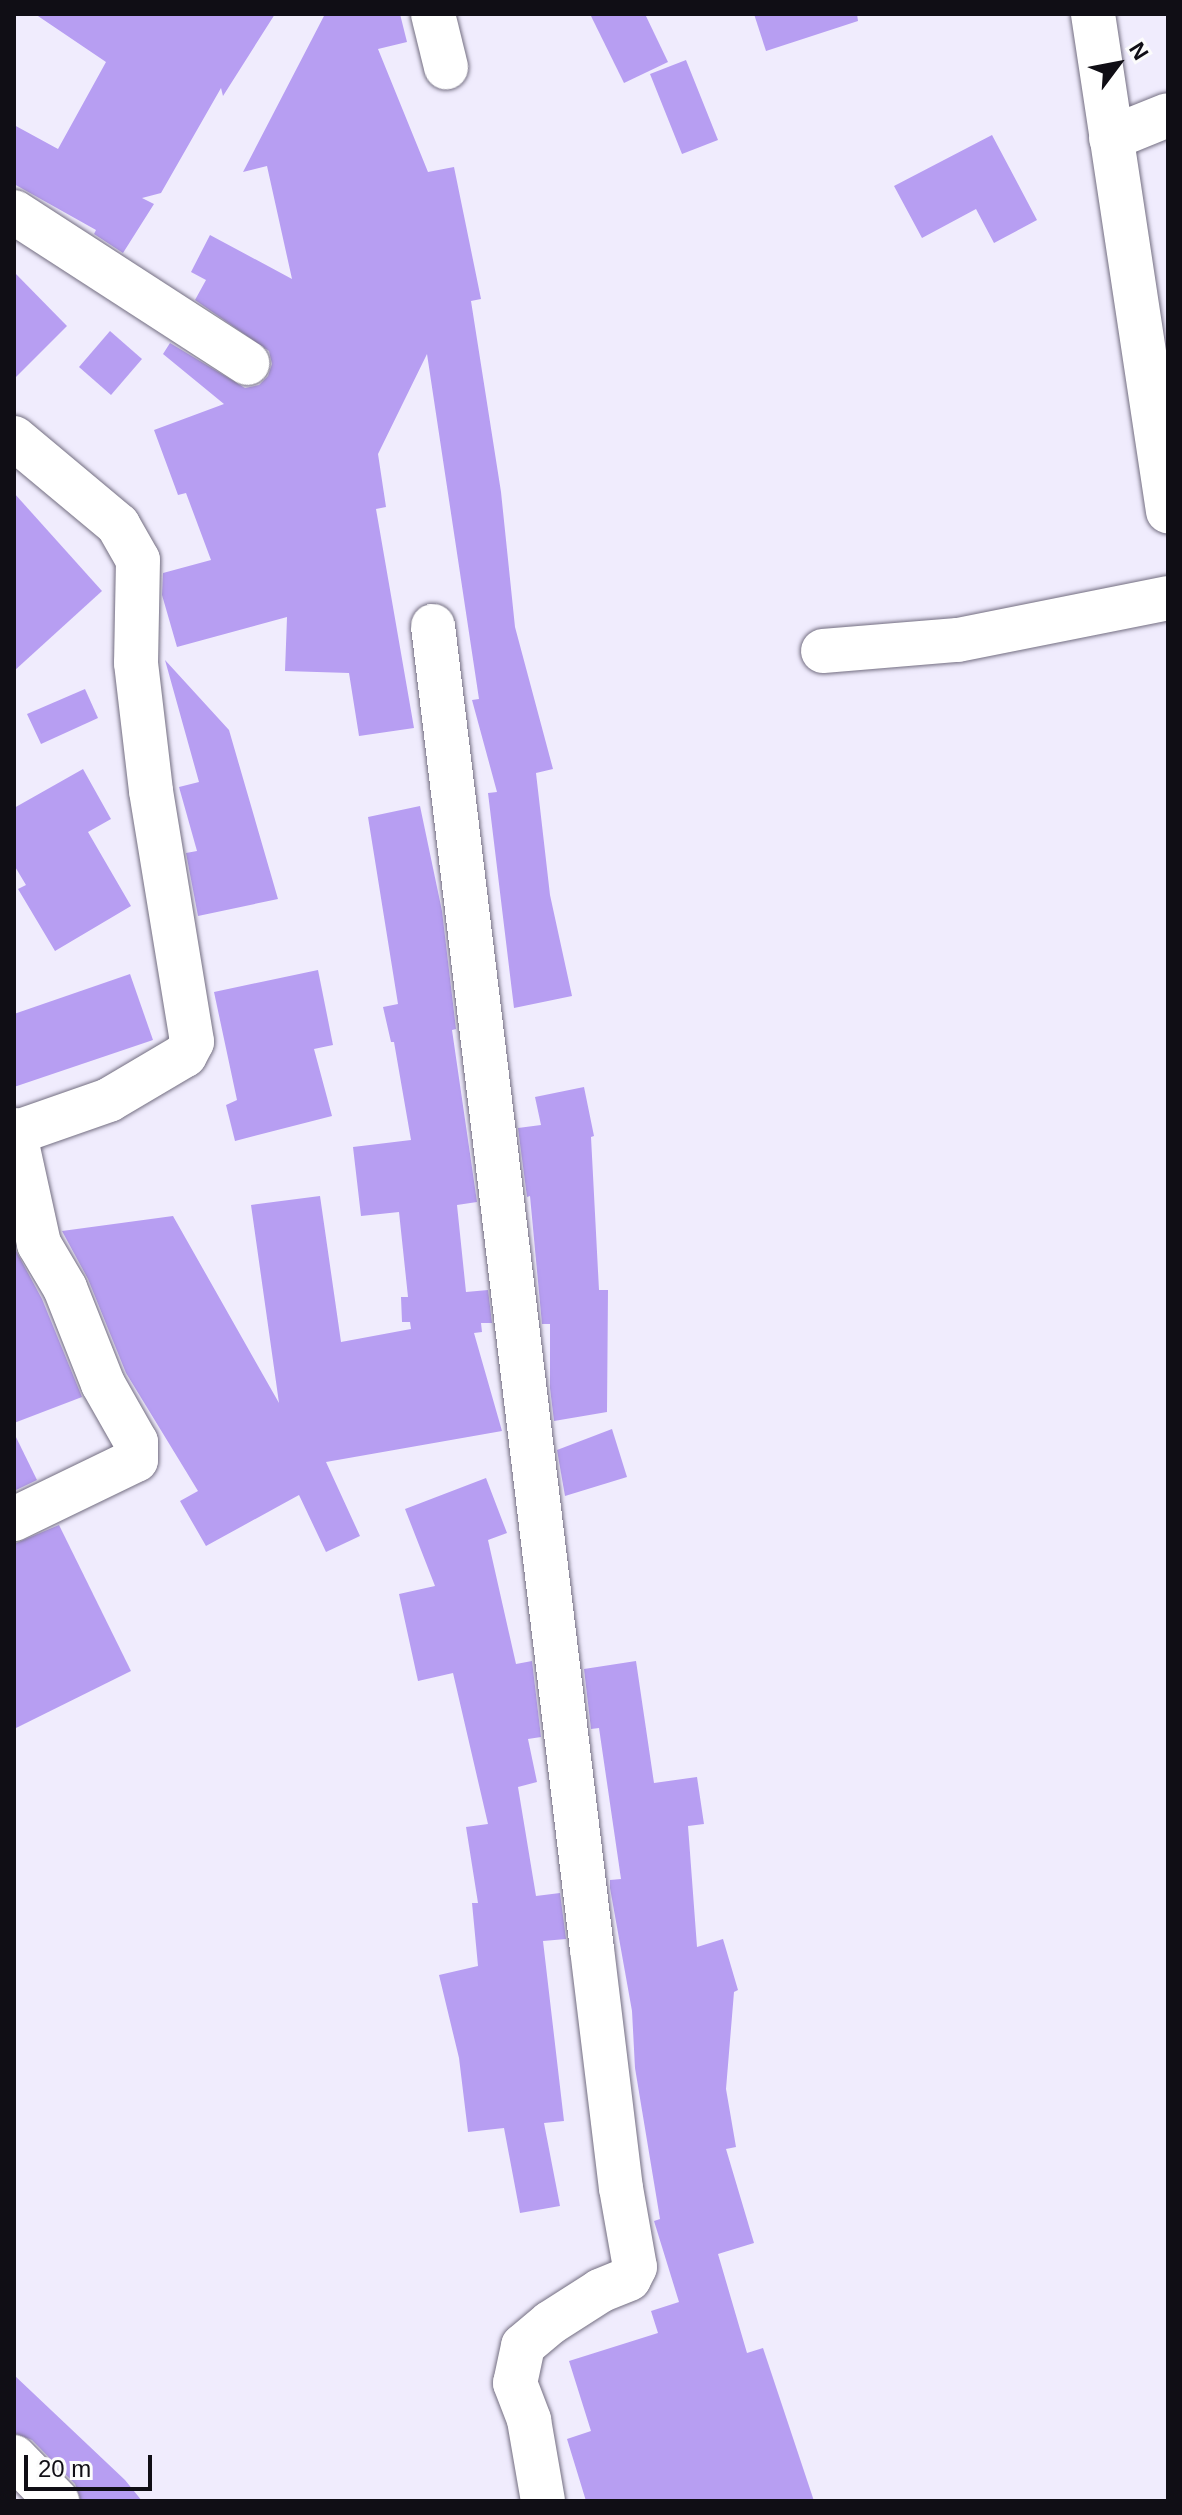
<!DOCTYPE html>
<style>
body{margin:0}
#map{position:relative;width:1182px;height:2515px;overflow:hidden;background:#f0ecfd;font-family:Arial,sans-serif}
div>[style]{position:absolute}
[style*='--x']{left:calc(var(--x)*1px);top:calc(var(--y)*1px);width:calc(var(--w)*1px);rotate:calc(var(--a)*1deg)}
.building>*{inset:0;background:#b79ef2}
.roads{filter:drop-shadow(0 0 2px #736e81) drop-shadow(0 0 2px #736e81)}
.minor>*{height:44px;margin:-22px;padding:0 22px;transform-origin:22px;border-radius:22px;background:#fff}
span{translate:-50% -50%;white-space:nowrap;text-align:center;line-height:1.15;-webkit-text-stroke:7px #fcfcfc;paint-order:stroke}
.frame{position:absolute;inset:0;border:16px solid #100e15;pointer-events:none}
.north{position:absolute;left:1078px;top:24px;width:80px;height:80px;-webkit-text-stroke:6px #fcfcfc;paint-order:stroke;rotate:58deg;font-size:22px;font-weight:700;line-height:32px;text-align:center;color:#100e15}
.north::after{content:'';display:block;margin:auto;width:28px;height:36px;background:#100e15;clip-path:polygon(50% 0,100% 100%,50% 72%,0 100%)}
.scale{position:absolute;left:24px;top:2455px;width:128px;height:36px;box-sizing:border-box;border:4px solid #100e15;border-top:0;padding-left:10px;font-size:24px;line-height:28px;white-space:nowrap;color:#100e15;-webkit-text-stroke:6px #fcfcfc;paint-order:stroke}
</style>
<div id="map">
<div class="building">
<i style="clip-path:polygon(35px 14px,275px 14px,223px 96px,221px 88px,161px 193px,142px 198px,154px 204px,123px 253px,94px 234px,96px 230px,14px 184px,14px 125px,58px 149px,106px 62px)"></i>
<i style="clip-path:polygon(325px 14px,400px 14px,407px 42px,378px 49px,428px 172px,454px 167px,481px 299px,471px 301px,501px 492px,515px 627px,553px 769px,536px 773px,550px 895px,572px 996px,514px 1008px,488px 793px,497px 792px,472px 700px,479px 699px,427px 354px,378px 454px,386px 507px,376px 509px,414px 728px,359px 736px,349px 673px,285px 671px,287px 617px,177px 647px,162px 595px,163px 573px,211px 560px,186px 493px,178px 495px,154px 430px,224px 404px,163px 354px,170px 343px,245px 388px,259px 385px,268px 376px,272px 364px,269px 351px,195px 300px,206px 280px,191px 272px,210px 235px,292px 279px,267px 166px,243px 172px)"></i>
<i style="clip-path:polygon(590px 14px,645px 14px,668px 62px,624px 83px)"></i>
<i style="clip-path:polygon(754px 14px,857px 14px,858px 21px,766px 51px)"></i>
<i style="clip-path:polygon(686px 60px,718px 140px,682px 154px,650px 74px)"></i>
<i style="clip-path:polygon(992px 135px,1037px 220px,994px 243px,976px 209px,922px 238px,894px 186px)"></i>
<i style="clip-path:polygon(14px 272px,67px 326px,14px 379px)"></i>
<i style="clip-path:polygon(110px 331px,142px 359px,111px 395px,79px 367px)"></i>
<i style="clip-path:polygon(14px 493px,102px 591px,14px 671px)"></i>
<i style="clip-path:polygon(165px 660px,229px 730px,278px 899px,198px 916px,186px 853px,197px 851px,179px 787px,199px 782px)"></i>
<i style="clip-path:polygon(85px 689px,98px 718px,41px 744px,27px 714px)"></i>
<i style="clip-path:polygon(83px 769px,111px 819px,88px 832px,131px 906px,55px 951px,18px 889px,26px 885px,14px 865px,14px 808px)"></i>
<i style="clip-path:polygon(420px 806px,442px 911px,456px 1029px,452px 1030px,477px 1202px,457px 1205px,466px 1292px,488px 1290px,492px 1323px,481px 1323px,482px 1332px,474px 1333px,502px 1431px,326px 1462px,360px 1536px,326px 1552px,299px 1495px,206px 1546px,180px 1501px,198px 1491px,126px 1373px,88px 1279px,62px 1231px,173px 1216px,279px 1403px,251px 1205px,320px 1196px,341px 1342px,411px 1329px,410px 1322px,402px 1322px,401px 1297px,408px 1297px,399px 1212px,361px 1216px,353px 1147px,411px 1140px,394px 1042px,391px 1042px,383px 1007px,398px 1004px,368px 817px)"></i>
<i style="clip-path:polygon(318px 970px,333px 1045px,314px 1049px,332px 1116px,235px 1141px,226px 1105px,237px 1100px,214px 992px)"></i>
<i style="clip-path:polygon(130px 974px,153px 1040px,14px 1087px,14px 1014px)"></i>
<i style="clip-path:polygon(584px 1087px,594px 1136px,591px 1137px,599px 1290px,608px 1290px,607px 1412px,554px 1421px,550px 1388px,550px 1324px,542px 1324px,530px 1196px,527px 1197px,518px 1128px,541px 1125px,535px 1097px)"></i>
<i style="clip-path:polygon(14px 1247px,42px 1299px,82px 1397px,14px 1423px)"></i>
<i style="clip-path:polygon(612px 1429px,627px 1477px,565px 1496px,557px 1450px)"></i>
<i style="clip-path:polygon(14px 1433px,37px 1480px,14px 1491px)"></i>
<i style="clip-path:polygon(486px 1478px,507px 1533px,488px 1540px,516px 1664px,532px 1661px,541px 1737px,528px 1739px,537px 1782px,518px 1787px,536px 1896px,560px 1893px,566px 1939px,543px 1941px,564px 2121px,544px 2123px,560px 2206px,520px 2213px,504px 2128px,468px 2132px,459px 2058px,439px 1975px,478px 1966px,472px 1903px,478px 1903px,466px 1827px,488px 1824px,453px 1673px,418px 1681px,399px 1594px,435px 1586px,405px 1509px)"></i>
<i style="clip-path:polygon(59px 1525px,131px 1671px,14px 1729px,14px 1544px)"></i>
<i style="clip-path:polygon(636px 1661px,654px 1783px,697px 1777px,704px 1824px,688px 1826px,697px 1947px,723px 1939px,738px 1990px,734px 1992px,726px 2089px,736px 2147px,726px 2149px,754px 2243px,718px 2254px,747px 2353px,763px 2348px,814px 2501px,586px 2501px,567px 2439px,591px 2431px,569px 2361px,658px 2333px,651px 2311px,679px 2302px,654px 2221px,660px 2219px,635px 2068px,632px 2011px,610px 1888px,610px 1880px,621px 1879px,599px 1728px,591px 1729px,584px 1669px)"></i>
<i style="clip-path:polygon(14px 2375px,125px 2480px,142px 2501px,81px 2501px,75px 2484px,32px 2440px,14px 2433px)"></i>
</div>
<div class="roads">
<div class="minor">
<i style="--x:433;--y:14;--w:55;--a:76.2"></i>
<i style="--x:1093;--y:14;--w:503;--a:81.42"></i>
<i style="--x:1111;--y:138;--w:61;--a:-22"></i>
<i style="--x:14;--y:212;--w:278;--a:32.9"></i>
<i style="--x:14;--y:438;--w:136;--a:39.9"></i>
<i style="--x:118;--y:525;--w:40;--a:60.3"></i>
<i style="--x:138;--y:560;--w:103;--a:91.1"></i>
<i style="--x:136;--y:663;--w:129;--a:83.3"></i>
<i style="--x:151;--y:791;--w:254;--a:80.7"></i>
<i style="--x:192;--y:1042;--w:15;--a:118"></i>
<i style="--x:185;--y:1055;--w:88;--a:149.4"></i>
<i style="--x:109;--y:1100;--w:100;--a:160.7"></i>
<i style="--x:433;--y:626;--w:1333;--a:83.15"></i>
<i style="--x:592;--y:1949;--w:241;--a:83.1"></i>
<i style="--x:621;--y:2188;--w:80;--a:80"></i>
<i style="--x:635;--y:2267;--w:13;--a:117"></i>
<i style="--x:629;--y:2279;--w:31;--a:158"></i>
<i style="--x:600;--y:2291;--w:59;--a:147.4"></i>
<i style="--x:550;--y:2323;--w:35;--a:140"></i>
<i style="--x:523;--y:2346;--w:38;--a:102"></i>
<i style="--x:515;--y:2383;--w:40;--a:69"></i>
<i style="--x:529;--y:2420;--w:82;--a:80.2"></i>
<i style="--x:823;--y:651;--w:135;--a:-4.7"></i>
<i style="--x:958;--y:640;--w:214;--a:-11.3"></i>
<i style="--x:14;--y:1130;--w:117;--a:77.6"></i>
<i style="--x:39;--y:1244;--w:51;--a:59.4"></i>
<i style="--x:65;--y:1288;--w:103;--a:68.4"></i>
<i style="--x:103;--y:1384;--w:67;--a:60.4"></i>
<i style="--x:136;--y:1442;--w:18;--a:90"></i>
<i style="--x:136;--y:1460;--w:136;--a:154.2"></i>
<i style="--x:14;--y:2457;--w:62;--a:45.7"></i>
</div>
</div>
<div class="frame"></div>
<div class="north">N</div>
<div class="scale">20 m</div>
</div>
